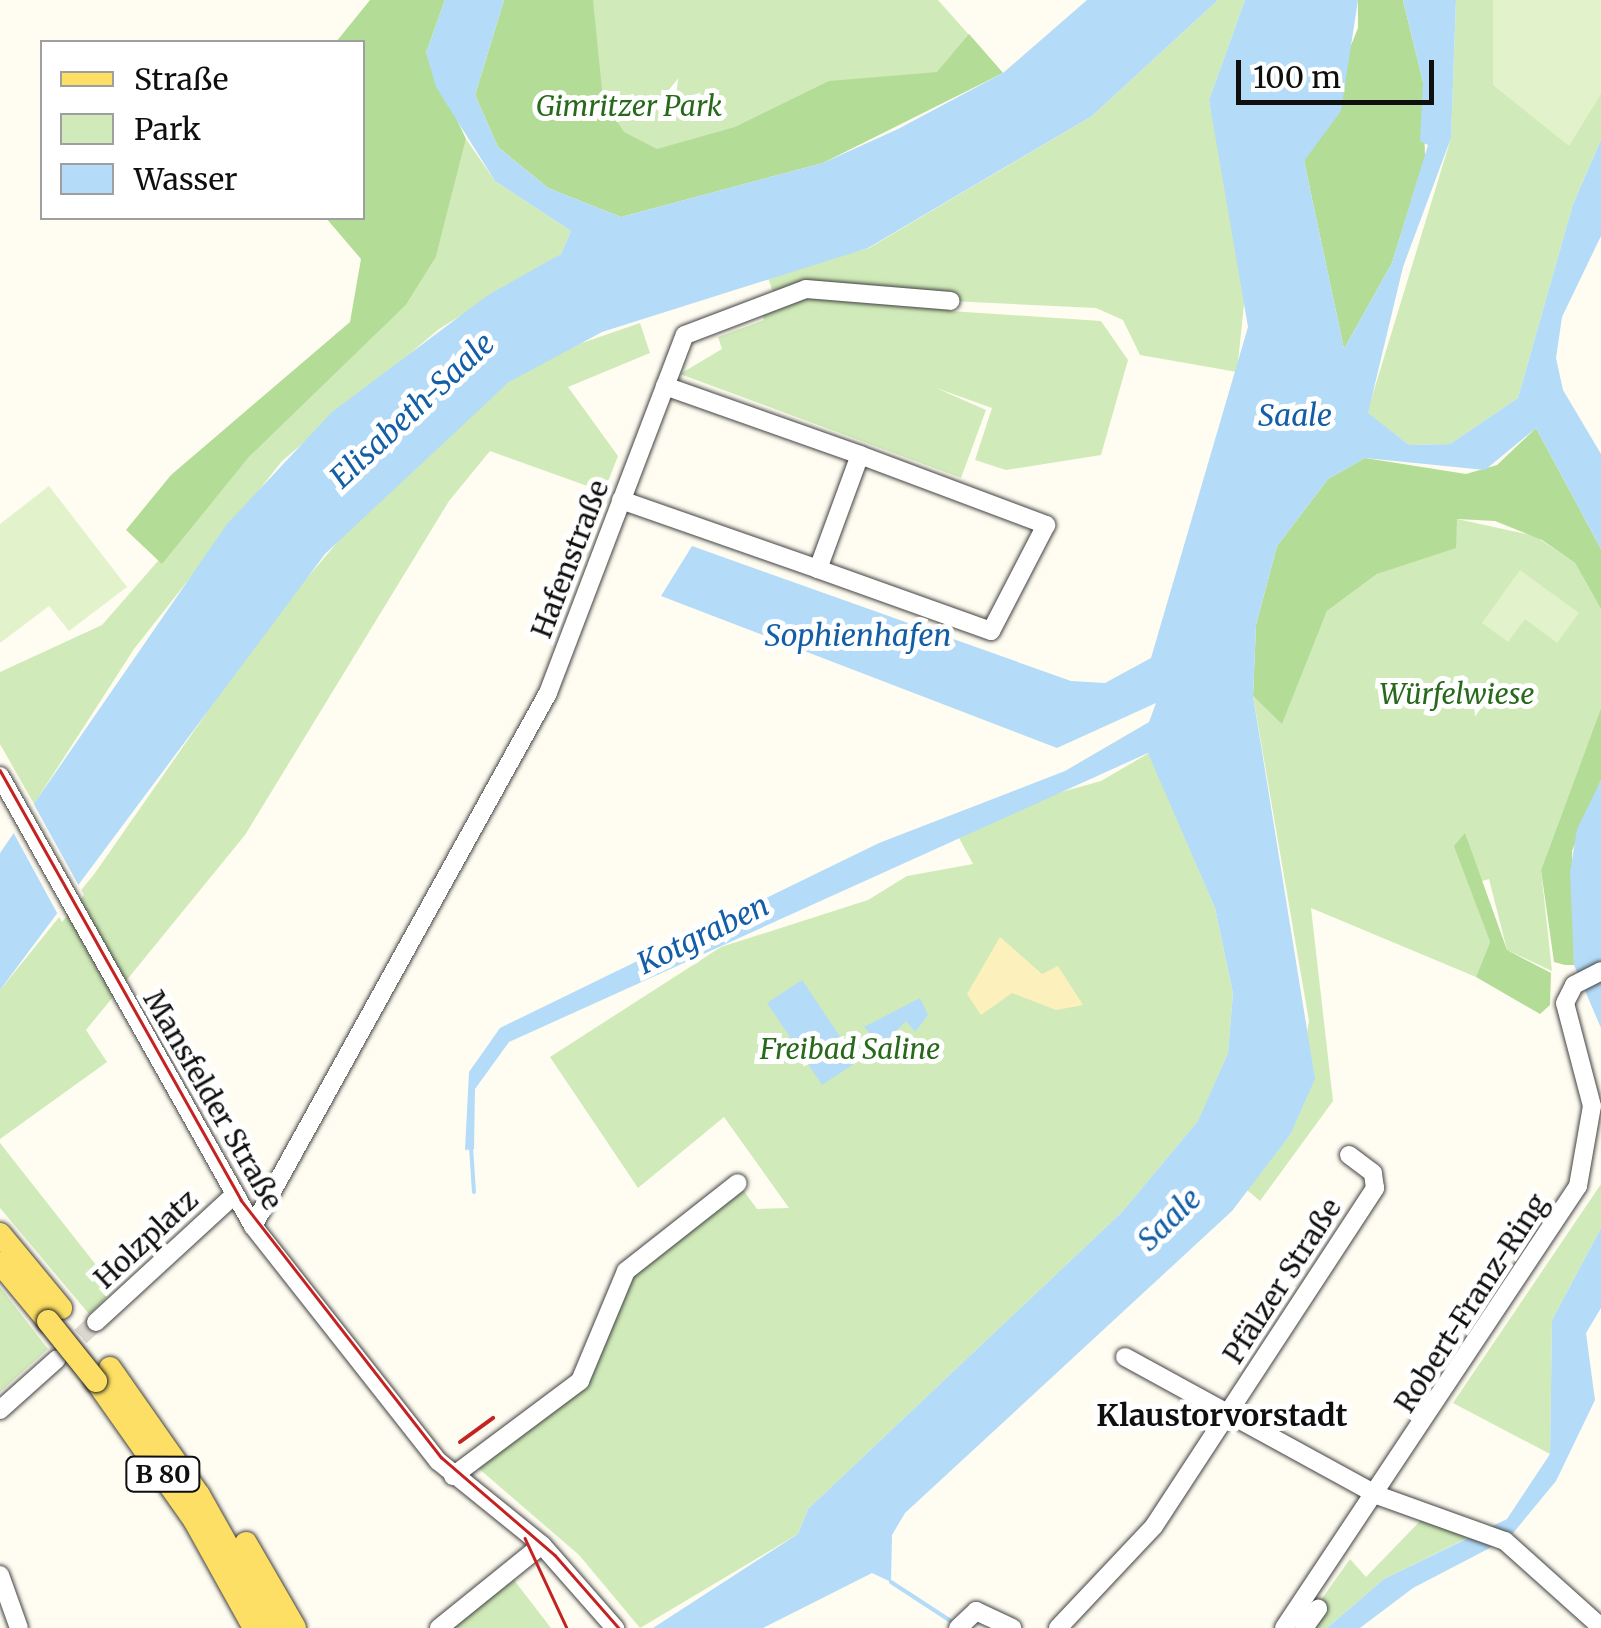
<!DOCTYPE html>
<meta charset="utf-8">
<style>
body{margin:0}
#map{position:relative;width:1601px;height:1628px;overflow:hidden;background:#fffdf1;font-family:Merriweather,serif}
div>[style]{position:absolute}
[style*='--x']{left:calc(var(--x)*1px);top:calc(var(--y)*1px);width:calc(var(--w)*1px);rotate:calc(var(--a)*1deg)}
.green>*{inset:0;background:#d0ebb9}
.forest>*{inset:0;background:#b3dc97}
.sand>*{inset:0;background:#fcf1bc}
.pitch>*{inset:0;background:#e2f2cb}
.water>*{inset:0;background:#b4dbf8}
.pier>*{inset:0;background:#fffdf1}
.stream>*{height:4px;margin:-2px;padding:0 2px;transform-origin:2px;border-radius:2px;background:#b4dbf8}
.minor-tunnel>*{height:18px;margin-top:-9px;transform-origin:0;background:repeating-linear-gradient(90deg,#dbd9cf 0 18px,transparent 0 27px)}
.roads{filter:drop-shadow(0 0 2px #424242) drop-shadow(0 0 2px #424242)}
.minor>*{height:18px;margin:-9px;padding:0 9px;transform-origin:9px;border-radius:9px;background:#fff}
.major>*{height:22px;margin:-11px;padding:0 11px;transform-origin:11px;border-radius:11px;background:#fcdf64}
.tram>*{height:2.5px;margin:-1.25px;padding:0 1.25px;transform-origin:1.25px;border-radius:1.25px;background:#c42322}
.rail>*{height:4px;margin:-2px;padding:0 2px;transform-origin:2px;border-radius:2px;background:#c42322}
.bridges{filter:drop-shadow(0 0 2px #202020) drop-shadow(0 0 2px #202020)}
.major-bridge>*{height:22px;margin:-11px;padding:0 11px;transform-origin:11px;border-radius:11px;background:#fcdf64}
span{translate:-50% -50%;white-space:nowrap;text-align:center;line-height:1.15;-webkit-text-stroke:10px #fff;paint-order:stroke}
.shield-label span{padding:2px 8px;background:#fff;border:2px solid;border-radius:8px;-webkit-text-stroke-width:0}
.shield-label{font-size:25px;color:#0f0f0f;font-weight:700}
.park-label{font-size:28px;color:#28691c;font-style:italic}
.street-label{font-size:28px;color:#0f0f0f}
.water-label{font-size:30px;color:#135ea6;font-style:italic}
.neighbourhood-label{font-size:30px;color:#0f0f0f;font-weight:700}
.legend{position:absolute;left:40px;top:40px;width:325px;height:180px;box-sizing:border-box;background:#fff;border:2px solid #9f9f9f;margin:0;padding:12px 18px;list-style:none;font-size:30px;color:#0f0f0f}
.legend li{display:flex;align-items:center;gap:20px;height:50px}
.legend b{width:50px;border:2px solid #9f9f9f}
.scale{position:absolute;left:1236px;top:60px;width:198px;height:45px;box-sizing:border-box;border:5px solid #0f0f0f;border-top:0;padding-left:12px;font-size:30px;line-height:35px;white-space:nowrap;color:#0f0f0f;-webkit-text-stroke:8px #fff;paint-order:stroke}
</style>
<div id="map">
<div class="green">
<i style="clip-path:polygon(504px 0,938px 0,1003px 73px,621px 217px)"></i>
<i style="clip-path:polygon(1218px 0,1245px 0,1209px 100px,1246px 285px,1237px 372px,1140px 355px,1123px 320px,1096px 308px,951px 301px,950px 311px,1101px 321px,1128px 360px,1101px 455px,1006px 470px,975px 460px,992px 408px,936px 388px,986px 410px,961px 478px,680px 374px,722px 349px,718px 337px,764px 320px,759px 306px,775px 298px,767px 275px,869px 248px,1092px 116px)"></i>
<i style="clip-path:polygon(1456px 0,1601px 0,1601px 140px,1573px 204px,1518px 398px,1450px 444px,1409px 445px,1367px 413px,1451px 138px)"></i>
<i style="clip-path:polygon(466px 139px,495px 181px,571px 231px,561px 254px,439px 329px,282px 461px,134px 649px,34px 804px,0 744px,0 672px,102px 625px,248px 458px,406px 305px,436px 257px)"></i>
<i style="clip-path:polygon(640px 323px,650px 353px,568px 387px,618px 456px,604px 492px,490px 451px,449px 501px,245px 835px,86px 1030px,107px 1062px,0 1139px,0 990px,95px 873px,272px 619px,358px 518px,509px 382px,550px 354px)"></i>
<i style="clip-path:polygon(1457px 519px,1535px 536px,1575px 563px,1601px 609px,1601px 708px,1541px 870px,1552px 971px,1507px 950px,1489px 879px,1469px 885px,1490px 942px,1476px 977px,1311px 908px,1333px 1101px,1260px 1201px,1247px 1190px,1290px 1135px,1309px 1021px,1253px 696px,1282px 723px,1327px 611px,1377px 574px,1415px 560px)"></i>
<i style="clip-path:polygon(1149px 753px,1215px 908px,1233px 993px,1228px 1053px,1199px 1120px,1122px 1212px,808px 1509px,798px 1534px,640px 1628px,579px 1555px,477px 1467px,587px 1383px,626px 1271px,738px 1183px,757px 1209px,789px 1208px,724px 1117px,638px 1188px,550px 1057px,721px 947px,868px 900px,907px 876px,973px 864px,951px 823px,1101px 781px)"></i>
<i style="clip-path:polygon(0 1143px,115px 1289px,89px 1314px,0 1208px)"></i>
<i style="clip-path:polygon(1601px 1184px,1601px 1228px,1552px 1320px,1550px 1454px,1453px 1403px)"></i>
<i style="clip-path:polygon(0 1287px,48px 1349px,0 1392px)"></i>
<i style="clip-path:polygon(1423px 1518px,1469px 1537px,1384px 1579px,1327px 1628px,1301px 1628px,1350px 1559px,1366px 1577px)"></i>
<i style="clip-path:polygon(514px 1580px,551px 1628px,452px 1628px)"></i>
</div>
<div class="forest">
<i style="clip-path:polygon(370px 0,445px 0,426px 53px,466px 139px,436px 257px,406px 305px,248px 458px,162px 564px,126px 530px,171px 475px,350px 322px,361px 259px,326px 218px,362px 218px,362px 42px,336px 42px)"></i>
<i style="clip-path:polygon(504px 0,593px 0,603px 100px,624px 132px,657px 149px,735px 127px,829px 81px,937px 72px,969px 34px,1003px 73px,823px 163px,621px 217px,548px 188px,498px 147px,475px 95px)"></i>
<i style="clip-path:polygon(1358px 0,1403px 0,1423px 82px,1425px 156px,1392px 263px,1344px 349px,1304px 161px,1358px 28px)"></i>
<i style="clip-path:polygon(1536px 428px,1601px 549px,1601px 609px,1575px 563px,1542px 540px,1495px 521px,1457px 519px,1456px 548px,1377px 574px,1327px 611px,1282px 724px,1253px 696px,1256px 625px,1277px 546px,1328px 479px,1365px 458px,1466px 474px,1497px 465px)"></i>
<i style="clip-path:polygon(1601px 708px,1601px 780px,1572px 851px,1574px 965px,1565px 965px,1554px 962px,1541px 870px)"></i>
<i style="clip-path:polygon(1465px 833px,1507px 950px,1551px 973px,1550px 1005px,1540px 1014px,1476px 977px,1490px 942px,1454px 846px)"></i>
</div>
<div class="sand">
<i style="clip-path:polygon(1000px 937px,1042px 974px,1058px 966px,1083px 1005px,1056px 1010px,1012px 993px,981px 1015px,967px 994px)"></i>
</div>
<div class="pitch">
<i style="clip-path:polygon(1493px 0,1601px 0,1601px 94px,1569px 146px,1493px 85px)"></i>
<i style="clip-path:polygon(49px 486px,127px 587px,69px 631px,49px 606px,0 643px,0 524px)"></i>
<i style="clip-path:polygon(1520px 570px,1579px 613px,1557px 643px,1525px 619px,1508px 642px,1482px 623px)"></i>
</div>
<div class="water">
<i style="clip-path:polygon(445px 0,504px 0,475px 95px,498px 147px,548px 188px,621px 217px,823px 163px,898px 129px,1003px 73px,1087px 0,1218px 0,1092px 116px,868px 248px,602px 332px,509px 382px,325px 554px,0 990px,0 853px,227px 524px,332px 412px,488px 295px,561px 254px,571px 231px,495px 181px,436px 87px,426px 53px)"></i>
<i style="clip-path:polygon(1245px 0,1358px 0,1341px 111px,1304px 161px,1344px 349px,1392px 263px,1428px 145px,1420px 141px,1423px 82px,1403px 0,1456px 0,1451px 138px,1403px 267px,1368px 413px,1409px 445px,1450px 444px,1518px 398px,1573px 204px,1601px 140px,1601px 236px,1562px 317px,1556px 358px,1563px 390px,1601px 454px,1601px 549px,1536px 428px,1485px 470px,1365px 458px,1328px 479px,1277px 546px,1256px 625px,1253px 696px,1315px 1079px,1290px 1135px,1232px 1211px,905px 1513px,892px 1535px,891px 1582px,872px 1573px,763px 1628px,653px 1628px,798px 1534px,808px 1509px,1122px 1212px,1198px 1121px,1228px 1053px,1233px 993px,1215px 908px,1148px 753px,509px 1042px,475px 1089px,474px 1149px,465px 1150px,469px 1072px,500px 1028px,879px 843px,1065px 771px,1149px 722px,1156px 703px,1057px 748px,661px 596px,692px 546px,1071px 681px,1105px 683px,1151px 658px,1248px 327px,1209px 100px)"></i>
<i style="clip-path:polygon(1601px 780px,1601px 1028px,1574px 965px,1570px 873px,1577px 829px)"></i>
<i style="clip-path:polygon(802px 980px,857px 1062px,822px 1085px,767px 1003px)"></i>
<i style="clip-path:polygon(920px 998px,928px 1015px,915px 1032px,906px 1021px,881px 1046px,864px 1027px)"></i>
<i style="clip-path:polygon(1601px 1228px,1601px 1308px,1586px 1333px,1595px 1400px,1556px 1481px,1509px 1538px,1413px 1588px,1360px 1628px,1327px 1628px,1384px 1579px,1507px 1519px,1550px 1454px,1552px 1320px)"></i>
</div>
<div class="pier">
<i style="clip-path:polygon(31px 799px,84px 895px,62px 922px,12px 830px)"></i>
</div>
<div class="stream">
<i style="--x:471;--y:1147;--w:45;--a:86.2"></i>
<i style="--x:891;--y:1582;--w:75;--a:33.1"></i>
</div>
<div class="minor-tunnel">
<i style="--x:61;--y:1355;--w:48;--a:-43.3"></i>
</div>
<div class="roads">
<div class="minor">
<i style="--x:665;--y:386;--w:207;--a:19.5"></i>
<i style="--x:860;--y:455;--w:199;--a:20.6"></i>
<i style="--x:1046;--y:525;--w:119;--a:117.4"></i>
<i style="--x:991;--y:631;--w:184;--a:-160.3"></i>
<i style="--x:818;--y:569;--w:121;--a:-69.8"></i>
<i style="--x:621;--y:500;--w:209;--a:19.3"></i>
<i style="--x:0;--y:776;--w:516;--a:60.65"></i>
<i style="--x:253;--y:1226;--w:299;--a:51.8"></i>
<i style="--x:438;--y:1461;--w:134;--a:38.9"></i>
<i style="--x:542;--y:1545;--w:111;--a:48.7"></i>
<i style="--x:253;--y:1226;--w:609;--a:-61.04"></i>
<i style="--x:548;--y:693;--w:383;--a:-69.1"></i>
<i style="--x:685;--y:335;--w:129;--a:-20.8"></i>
<i style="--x:806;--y:289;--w:145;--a:4.7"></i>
<i style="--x:96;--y:1322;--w:186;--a:-42.6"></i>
<i style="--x:1125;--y:1357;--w:287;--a:28.7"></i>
<i style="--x:1377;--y:1495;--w:136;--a:19.8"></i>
<i style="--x:1505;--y:1541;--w:129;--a:41.9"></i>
<i style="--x:0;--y:1410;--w:76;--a:-41.8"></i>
<i style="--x:453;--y:1476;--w:159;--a:-36.8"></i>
<i style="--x:580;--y:1381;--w:119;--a:-67.3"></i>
<i style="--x:626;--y:1271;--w:142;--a:-38.2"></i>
<i style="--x:0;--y:1575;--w:56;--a:70.3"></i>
<i style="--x:439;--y:1628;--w:132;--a:-38.9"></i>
<i style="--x:958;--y:1628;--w:25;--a:-43"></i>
<i style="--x:976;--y:1611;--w:40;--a:25"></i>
<i style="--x:1058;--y:1628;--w:140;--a:-46.7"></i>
<i style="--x:1154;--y:1526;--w:404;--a:-56.8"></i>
<i style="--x:1375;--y:1188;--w:15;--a:-98"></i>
<i style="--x:1373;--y:1173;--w:30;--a:-143"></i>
<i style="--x:1284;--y:1628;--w:531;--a:-56.37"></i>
<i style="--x:1578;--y:1186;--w:81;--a:-80.1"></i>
<i style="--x:1592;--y:1106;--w:106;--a:-104.7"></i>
<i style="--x:1565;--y:1003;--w:20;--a:-63"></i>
<i style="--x:1574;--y:985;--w:30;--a:-27"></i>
<i style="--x:1304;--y:1628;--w:24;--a:-54"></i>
</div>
<div class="major">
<i style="--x:0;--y:1234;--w:96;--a:50.5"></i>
<i style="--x:0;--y:1263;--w:75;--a:50.4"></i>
<i style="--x:110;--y:1368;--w:155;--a:55"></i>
<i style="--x:199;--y:1495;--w:153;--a:60.6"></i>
<i style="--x:96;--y:1381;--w:170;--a:54.8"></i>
<i style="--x:194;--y:1520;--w:124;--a:60.9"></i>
<i style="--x:246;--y:1543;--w:98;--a:60"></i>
</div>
</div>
<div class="tram">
<i style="--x:0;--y:770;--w:493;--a:60.7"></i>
<i style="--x:241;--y:1200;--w:326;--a:52.1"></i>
<i style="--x:441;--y:1457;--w:150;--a:40.7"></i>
<i style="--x:555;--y:1555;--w:97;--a:48.8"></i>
<i style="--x:525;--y:1538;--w:99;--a:65"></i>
</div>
<div class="rail">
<i style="--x:460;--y:1442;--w:41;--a:-36"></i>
</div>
<div class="bridges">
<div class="major-bridge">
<i style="--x:48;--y:1321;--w:77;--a:51.3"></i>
</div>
</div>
<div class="shield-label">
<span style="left:163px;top:1474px">B 80</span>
</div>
<div class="park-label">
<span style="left:629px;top:106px">Gimritzer Park</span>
<span style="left:1457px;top:694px">Würfelwiese</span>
<span style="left:850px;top:1049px">Freibad Saline</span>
</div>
<div class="street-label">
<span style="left:570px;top:559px;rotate:-69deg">Hafenstraße</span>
<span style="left:213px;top:1100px;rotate:60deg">Mansfelder Straße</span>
<span style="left:146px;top:1239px;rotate:-43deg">Holzplatz</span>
<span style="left:1282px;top:1281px;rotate:-57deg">Pfälzer Straße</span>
<span style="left:1471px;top:1303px;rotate:-57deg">Robert-Franz-Ring</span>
</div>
<div class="water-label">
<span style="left:412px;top:410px;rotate:-43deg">Elisabeth-Saale</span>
<span style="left:1295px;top:415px">Saale</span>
<span style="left:858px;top:635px">Sophienhafen</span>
<span style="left:703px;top:934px;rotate:-26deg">Kotgraben</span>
<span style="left:1169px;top:1219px;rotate:-44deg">Saale</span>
</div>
<div class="neighbourhood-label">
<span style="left:1222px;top:1415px">Klaustorvorstadt</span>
</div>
<ul class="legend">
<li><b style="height:12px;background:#fcdf64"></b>Straße</li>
<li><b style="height:28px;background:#d0ebb9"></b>Park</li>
<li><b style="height:28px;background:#b4dbf8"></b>Wasser</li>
</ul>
<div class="scale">100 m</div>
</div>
